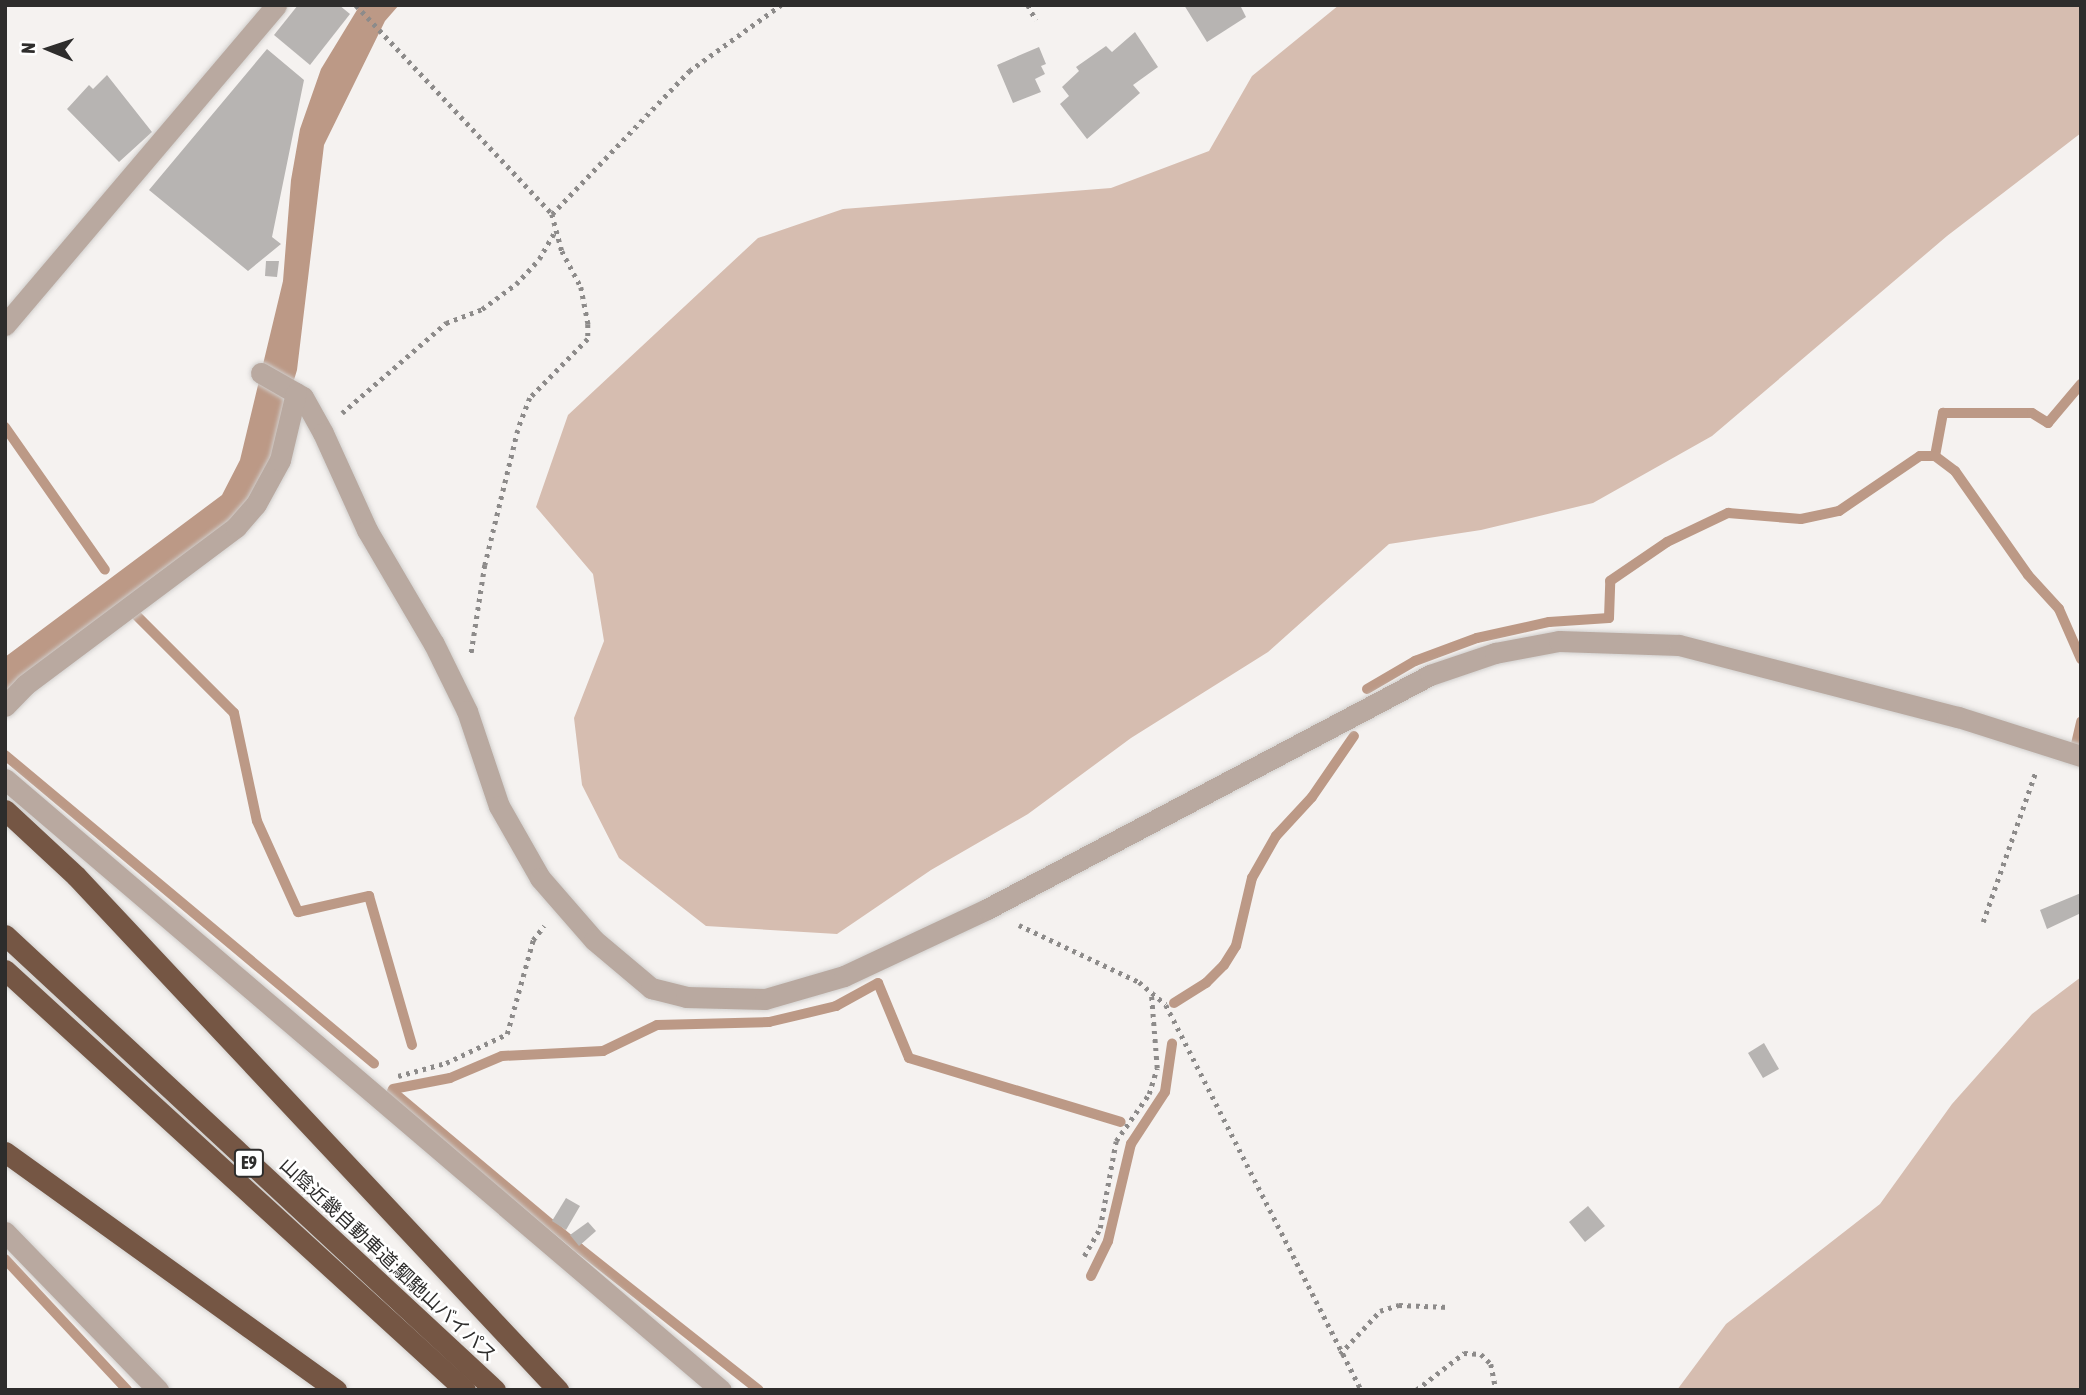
<!DOCTYPE html>
<meta charset="utf-8">
<style>
body{margin:0}
#map{position:relative;width:2086px;height:1395px;overflow:hidden;background:#f5f2f0;font-family:"Asap Condensed","Noto Sans JP",sans-serif}
div>[style]{position:absolute}
[style*='--x']{left:calc(var(--x)*1px);top:calc(var(--y)*1px);width:calc(var(--w)*1px);rotate:calc(var(--a)*1deg)}
.green>*{inset:0;background:#d6bdb0}
.water>*{inset:0;background:#bc9986}
.stream>*{height:10px;margin:-5px;padding:0 5px;transform-origin:5px;border-radius:5px;background:#bc9986}
.building>*{inset:0;background:#b7b4b2}
.path>*{height:4.5px;margin-top:-2.25px;transform-origin:0;background:repeating-linear-gradient(90deg,#8d8b8a 0 3.5px,transparent 0 8.5px)}
.roads{filter:drop-shadow(0 0 2px #d1cfcd) drop-shadow(0 0 2px #d1cfcd)}
.minor>*{height:21px;margin:-10.5px;padding:0 10.5px;transform-origin:10.5px;border-radius:10.5px;background:#b9a9a0}
.highway>*{height:21px;margin:-10.5px;padding:0 10.5px;transform-origin:10.5px;border-radius:10.5px;background:#755644}
span{translate:-50% -50%;white-space:nowrap;text-align:center;line-height:1.15;-webkit-text-stroke:5px #fff;paint-order:stroke}
.shield-label span{padding:2px 5px;background:#fff;border:2px solid;border-radius:5px;-webkit-text-stroke-width:0}
.shield-label{font-size:18px;color:#2e2d2c;font-weight:700}
.street-label{font-size:19px;color:#2e2d2c}
.frame{position:absolute;inset:0;border:7px solid #2e2d2c;pointer-events:none}
.north{position:absolute;left:14px;top:14px;width:70px;height:70px;-webkit-text-stroke:5px #fff;paint-order:stroke;rotate:272deg;font-size:19px;font-weight:700;line-height:28px;text-align:center;color:#2e2d2c}
.north::after{content:'';display:block;margin:auto;width:24px;height:32px;background:#2e2d2c;clip-path:polygon(50% 0,100% 100%,50% 72%,0 100%)}
</style>
<div id="map">
<div class="green">
<i style="clip-path:polygon(1339px 5px,2081px 5px,2081px 133px,1947px 236px,1712px 436px,1593px 503px,1481px 530px,1389px 544px,1268px 652px,1131px 738px,1028px 814px,931px 870px,837px 934px,706px 926px,619px 858px,582px 785px,574px 718px,604px 641px,593px 574px,536px 507px,568px 415px,758px 238px,843px 209px,1111px 188px,1209px 151px,1252px 76px)"></i>
<i style="clip-path:polygon(2081px 977px,2081px 1390px,1677px 1390px,1726px 1324px,1880px 1204px,1952px 1104px,2032px 1014px)"></i>
</div>
<div class="water">
<i style="clip-path:polygon(360px 5px,399px 5px,385px 21px,324px 145px,297px 370px,269px 463px,239px 513px,5px 693px,5px 657px,222px 495px,240px 460px,283px 281px,291px 180px,300px 129px,321px 69px)"></i>
</div>
<div class="stream">
<i style="--x:5;--y:427;--w:174;--a:55"></i>
<i style="--x:1935;--y:456;--w:44;--a:-79.5"></i>
<i style="--x:1943;--y:413;--w:89;--a:0"></i>
<i style="--x:2032;--y:413;--w:19;--a:32"></i>
<i style="--x:2048;--y:423;--w:51;--a:-49.8"></i>
<i style="--x:137;--y:616;--w:137;--a:45"></i>
<i style="--x:234;--y:713;--w:110;--a:78"></i>
<i style="--x:257;--y:821;--w:100;--a:65.7"></i>
<i style="--x:298;--y:912;--w:73;--a:-12.7"></i>
<i style="--x:369;--y:896;--w:155;--a:73.9"></i>
<i style="--x:1367;--y:689;--w:56;--a:-30.3"></i>
<i style="--x:1415;--y:661;--w:66;--a:-20.4"></i>
<i style="--x:1477;--y:638;--w:74;--a:-12.5"></i>
<i style="--x:1549;--y:622;--w:60;--a:-3.8"></i>
<i style="--x:1609;--y:618;--w:37;--a:-88"></i>
<i style="--x:1610;--y:581;--w:69;--a:-34.4"></i>
<i style="--x:1667;--y:542;--w:68;--a:-25.4"></i>
<i style="--x:1728;--y:513;--w:73;--a:4.7"></i>
<i style="--x:1801;--y:519;--w:39;--a:-12"></i>
<i style="--x:1839;--y:511;--w:98;--a:-34.2"></i>
<i style="--x:1920;--y:456;--w:15;--a:0"></i>
<i style="--x:1935;--y:456;--w:25;--a:37"></i>
<i style="--x:1955;--y:471;--w:127;--a:54.9"></i>
<i style="--x:2028;--y:575;--w:46;--a:47.6"></i>
<i style="--x:2059;--y:609;--w:55;--a:66.3"></i>
<i style="--x:2076;--y:744;--w:23;--a:-77"></i>
<i style="--x:5;--y:755;--w:481;--a:39.9"></i>
<i style="--x:1174;--y:1003;--w:38;--a:-32"></i>
<i style="--x:1206;--y:983;--w:25;--a:-45"></i>
<i style="--x:1224;--y:965;--w:22;--a:-58"></i>
<i style="--x:1236;--y:946;--w:70;--a:-76.8"></i>
<i style="--x:1252;--y:878;--w:48;--a:-60.3"></i>
<i style="--x:1276;--y:836;--w:53;--a:-47.3"></i>
<i style="--x:1312;--y:797;--w:74;--a:-55.5"></i>
<i style="--x:393;--y:1089;--w:58;--a:-10.9"></i>
<i style="--x:450;--y:1078;--w:56;--a:-22.9"></i>
<i style="--x:502;--y:1056;--w:101;--a:-2.8"></i>
<i style="--x:603;--y:1051;--w:60;--a:-25.7"></i>
<i style="--x:657;--y:1025;--w:112;--a:-1.5"></i>
<i style="--x:769;--y:1022;--w:69;--a:-13.4"></i>
<i style="--x:836;--y:1006;--w:48;--a:-28.7"></i>
<i style="--x:878;--y:983;--w:81;--a:67.5"></i>
<i style="--x:909;--y:1058;--w:221;--a:16.8"></i>
<i style="--x:392;--y:1091;--w:244;--a:40"></i>
<i style="--x:579;--y:1248;--w:229;--a:38.3"></i>
<i style="--x:5;--y:1259;--w:179;--a:47"></i>
<i style="--x:1091;--y:1276;--w:39;--a:-64"></i>
<i style="--x:1108;--y:1241;--w:100;--a:-76.7"></i>
<i style="--x:1131;--y:1144;--w:62;--a:-56.8"></i>
<i style="--x:1165;--y:1092;--w:49;--a:-81.7"></i>
</div>
<div class="building">
<i style="clip-path:polygon(298px 5px,339px 5px,350px 14px,310px 65px,274px 35px)"></i>
<i style="clip-path:polygon(1184px 5px,1240px 5px,1246px 17px,1207px 42px)"></i>
<i style="clip-path:polygon(1135px 32px,1158px 67px,1133px 85px,1140px 93px,1087px 139px,1060px 104px,1069px 96px,1062px 87px,1079px 71px,1076px 67px,1106px 46px,1112px 52px)"></i>
<i style="clip-path:polygon(1039px 47px,1046px 64px,1041px 66px,1045px 74px,1035px 79px,1041px 92px,1013px 103px,997px 65px)"></i>
<i style="clip-path:polygon(267px 49px,304px 80px,272px 237px,281px 244px,248px 271px,149px 190px)"></i>
<i style="clip-path:polygon(107px 75px,152px 132px,119px 162px,67px 109px,89px 85px,93px 89px)"></i>
<i style="clip-path:polygon(266px 261px,279px 261px,277px 277px,265px 276px)"></i>
<i style="clip-path:polygon(2081px 893px,2081px 913px,2047px 929px,2040px 910px)"></i>
<i style="clip-path:polygon(1764px 1043px,1779px 1069px,1763px 1078px,1748px 1053px)"></i>
<i style="clip-path:polygon(566px 1198px,580px 1206px,566px 1230px,552px 1221px)"></i>
<i style="clip-path:polygon(1588px 1206px,1605px 1226px,1585px 1242px,1569px 1222px)"></i>
<i style="clip-path:polygon(588px 1222px,596px 1231px,579px 1246px,570px 1235px)"></i>
</div>
<div class="path">
<i style="--x:356;--y:5;--w:287;--a:46.8"></i>
<i style="--x:552;--y:214;--w:38;--a:75"></i>
<i style="--x:562;--y:251;--w:41;--a:62.2"></i>
<i style="--x:581;--y:287;--w:38;--a:79"></i>
<i style="--x:588;--y:324;--w:15;--a:90"></i>
<i style="--x:588;--y:339;--w:83;--a:134.5"></i>
<i style="--x:530;--y:398;--w:34;--a:111"></i>
<i style="--x:518;--y:430;--w:139;--a:103.7"></i>
<i style="--x:485;--y:565;--w:91;--a:98.8"></i>
<i style="--x:1028;--y:5;--w:17;--a:62"></i>
<i style="--x:552;--y:214;--w:198;--a:-46.2"></i>
<i style="--x:689;--y:71;--w:113;--a:-35.7"></i>
<i style="--x:342;--y:413;--w:138;--a:-40.9"></i>
<i style="--x:446;--y:323;--w:39;--a:-21"></i>
<i style="--x:482;--y:309;--w:42;--a:-36.3"></i>
<i style="--x:516;--y:284;--w:34;--a:-47"></i>
<i style="--x:539;--y:259;--w:32;--a:-60"></i>
<i style="--x:1983;--y:922;--w:160;--a:-70.7"></i>
<i style="--x:1019;--y:925;--w:133;--a:25.4"></i>
<i style="--x:1139;--y:982;--w:35;--a:40"></i>
<i style="--x:1166;--y:1005;--w:432;--a:63.1"></i>
<i style="--x:398;--y:1076;--w:50;--a:-15.2"></i>
<i style="--x:446;--y:1063;--w:68;--a:-25.4"></i>
<i style="--x:507;--y:1034;--w:98;--a:-74.5"></i>
<i style="--x:533;--y:940;--w:18;--a:-52"></i>
<i style="--x:1084;--y:1256;--w:32;--a:-60"></i>
<i style="--x:1100;--y:1228;--w:88;--a:-79.6"></i>
<i style="--x:1116;--y:1141;--w:57;--a:-54.9"></i>
<i style="--x:1149;--y:1094;--w:27;--a:-73"></i>
<i style="--x:1157;--y:1068;--w:76;--a:-94.5"></i>
<i style="--x:1340;--y:1354;--w:59;--a:-47.1"></i>
<i style="--x:1380;--y:1311;--w:20;--a:-18"></i>
<i style="--x:1399;--y:1305;--w:50;--a:2.3"></i>
<i style="--x:1416;--y:1390;--w:61;--a:-37.6"></i>
<i style="--x:1464;--y:1353;--w:17;--a:3"></i>
<i style="--x:1481;--y:1354;--w:14;--a:45"></i>
<i style="--x:1491;--y:1364;--w:26;--a:79"></i>
</div>
<div class="roads">
<div class="minor">
<i style="--x:5;--y:325;--w:419;--a:-49.7"></i>
<i style="--x:261;--y:373;--w:48;--a:29.7"></i>
<i style="--x:303;--y:397;--w:41;--a:60.9"></i>
<i style="--x:323;--y:433;--w:107;--a:65.6"></i>
<i style="--x:367;--y:530;--w:132;--a:59.6"></i>
<i style="--x:434;--y:644;--w:75;--a:63.8"></i>
<i style="--x:467;--y:711;--w:100;--a:71.4"></i>
<i style="--x:499;--y:806;--w:83;--a:60.3"></i>
<i style="--x:540;--y:878;--w:82;--a:48.9"></i>
<i style="--x:594;--y:940;--w:75;--a:40.1"></i>
<i style="--x:651;--y:988;--w:36;--a:14"></i>
<i style="--x:686;--y:997;--w:79;--a:1.5"></i>
<i style="--x:765;--y:999;--w:82;--a:-16.2"></i>
<i style="--x:844;--y:976;--w:158;--a:-25.1"></i>
<i style="--x:987;--y:909;--w:501;--a:-27.84"></i>
<i style="--x:1430;--y:675;--w:69;--a:-18.7"></i>
<i style="--x:1495;--y:653;--w:65;--a:-10.6"></i>
<i style="--x:1559;--y:641;--w:120;--a:1.9"></i>
<i style="--x:1679;--y:645;--w:288;--a:14.5"></i>
<i style="--x:1958;--y:717;--w:129;--a:17.6"></i>
<i style="--x:5;--y:706;--w:29;--a:-46"></i>
<i style="--x:25;--y:685;--w:264;--a:-36.8"></i>
<i style="--x:236;--y:527;--w:30;--a:-49"></i>
<i style="--x:256;--y:504;--w:50;--a:-61.4"></i>
<i style="--x:280;--y:460;--w:69;--a:-76.6"></i>
<i style="--x:5;--y:779;--w:941;--a:40.48"></i>
<i style="--x:5;--y:1232;--w:220;--a:45.9"></i>
</div>
<div class="highway">
<i style="--x:5;--y:810;--w:97;--a:42.9"></i>
<i style="--x:76;--y:876;--w:705;--a:46.84"></i>
<i style="--x:5;--y:935;--w:669;--a:42.88"></i>
<i style="--x:5;--y:970;--w:623;--a:42.4"></i>
<i style="--x:5;--y:1152;--w:408;--a:35.7"></i>
</div>
</div>
<div class="shield-label">
<span style="left:249px;top:1163px">E9</span>
</div>
<div class="street-label">
<span style="left:388px;top:1260px;rotate:43deg">山陰近畿自動車道;駟馳山バイパス</span>
</div>
<div class="frame"></div>
<div class="north">N</div>
</div>
